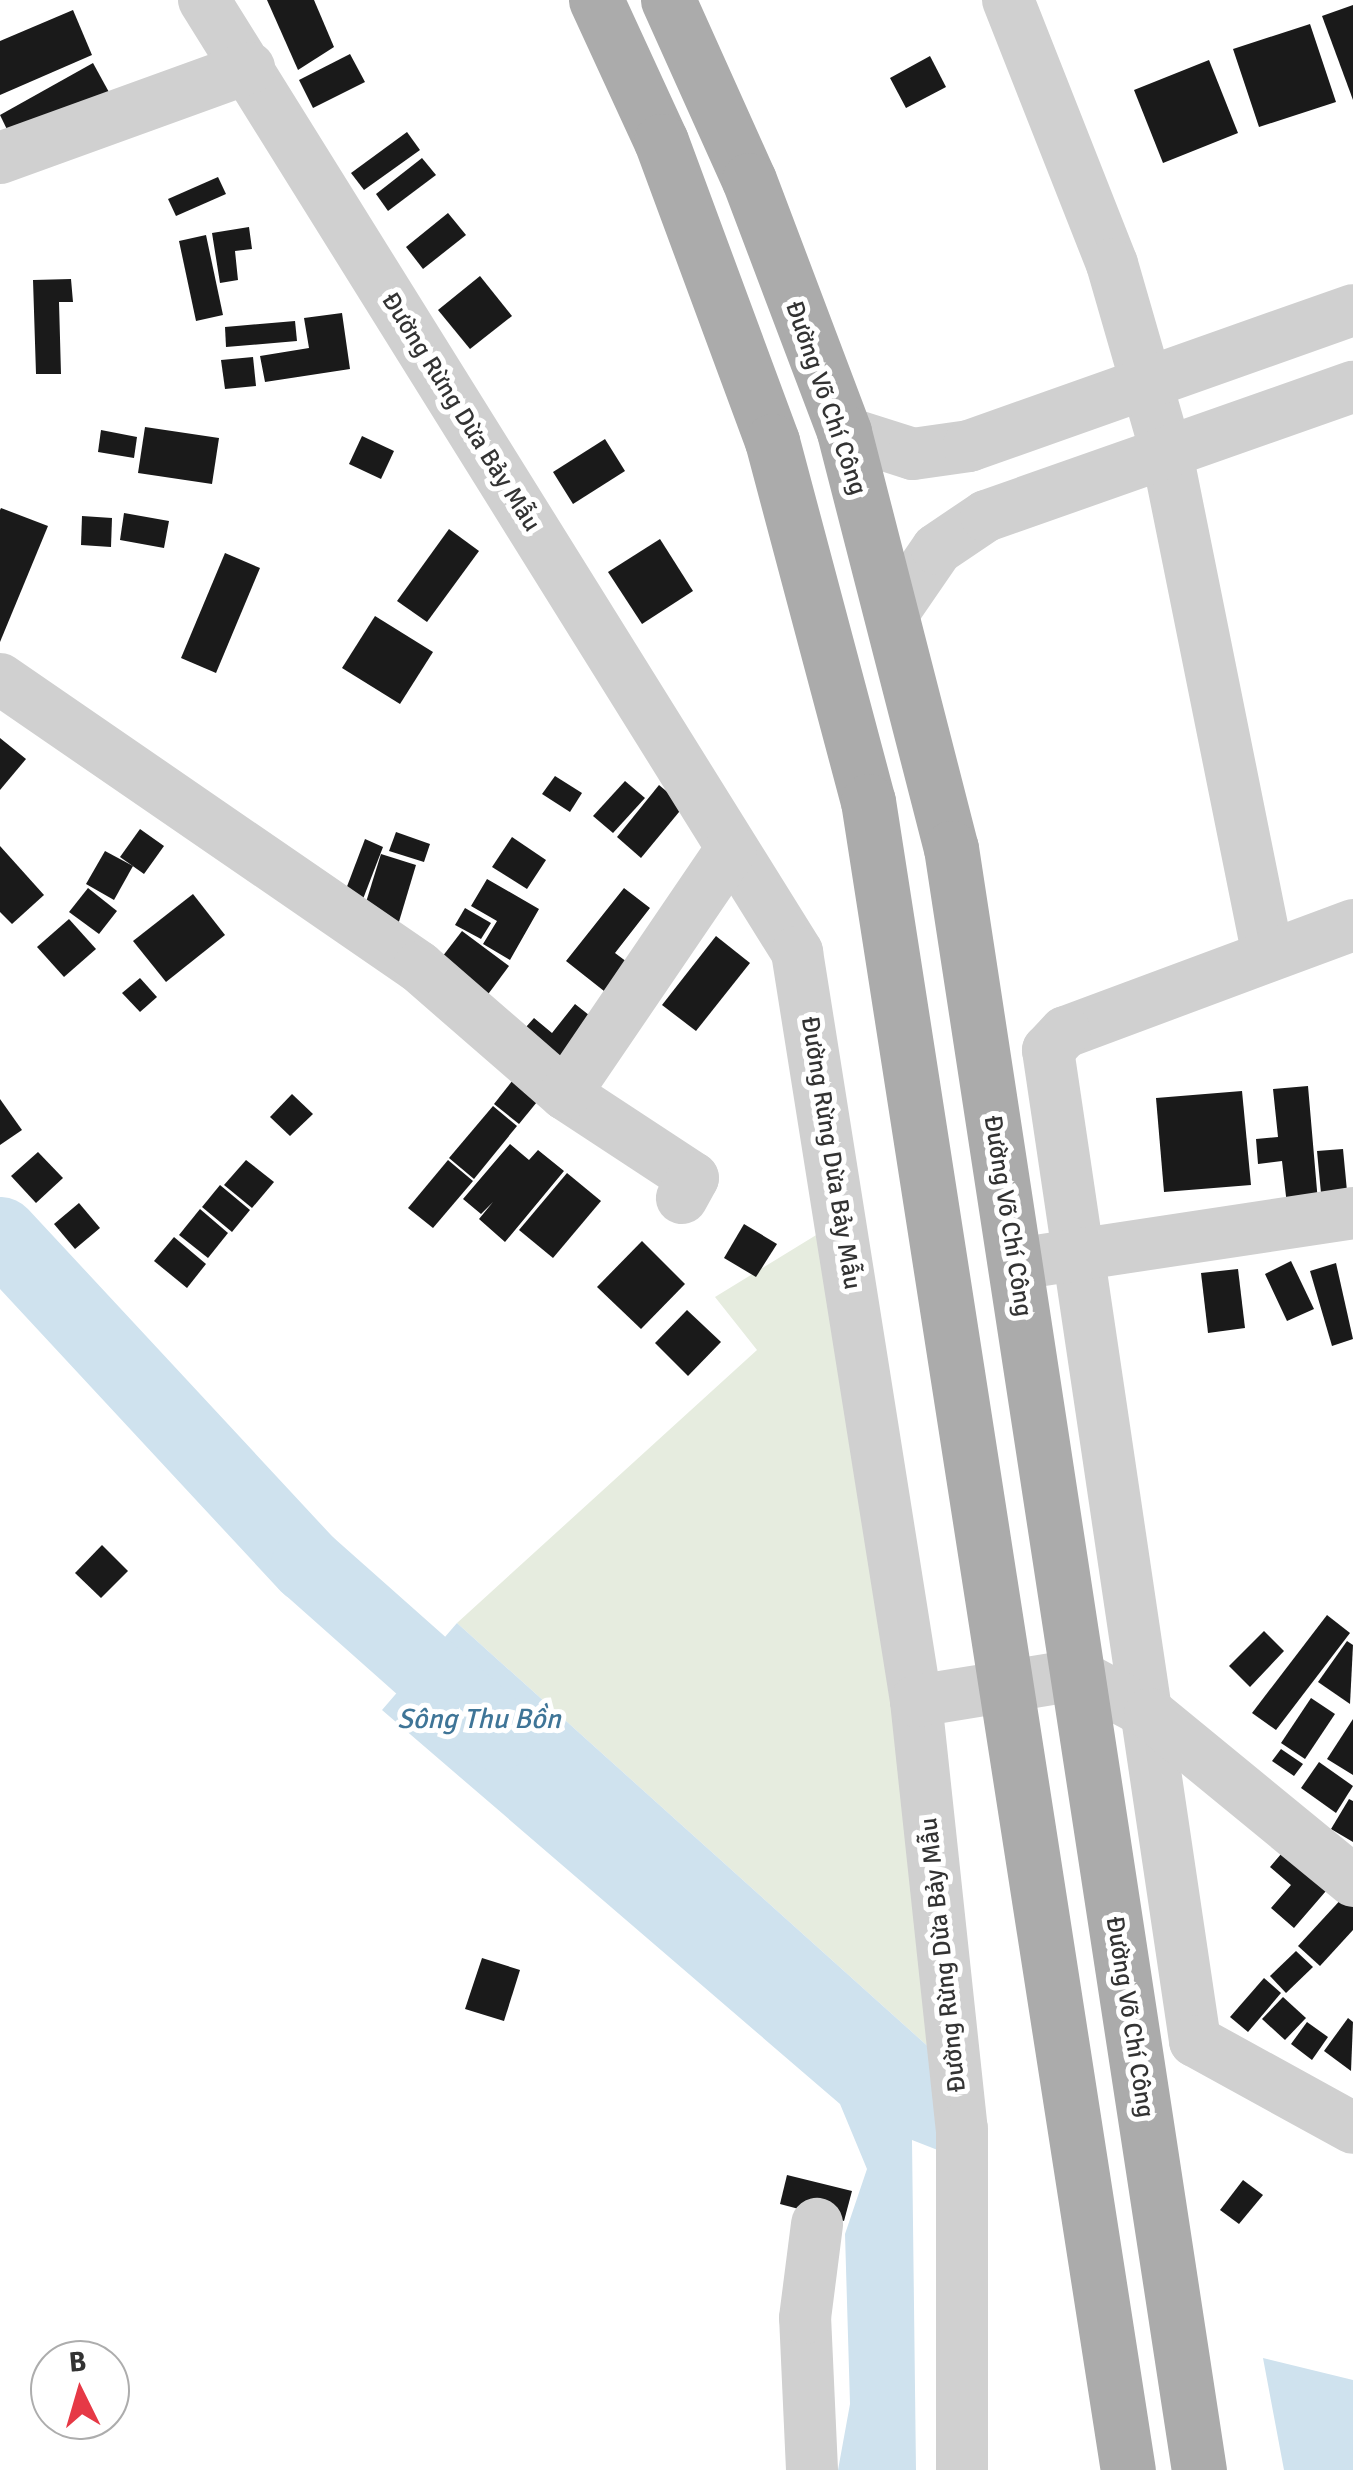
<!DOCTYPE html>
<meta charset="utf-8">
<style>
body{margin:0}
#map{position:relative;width:1353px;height:2470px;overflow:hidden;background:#fff;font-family:Signika,sans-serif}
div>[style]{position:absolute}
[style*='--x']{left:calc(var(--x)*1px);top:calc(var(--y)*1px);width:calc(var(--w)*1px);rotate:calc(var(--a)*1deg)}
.green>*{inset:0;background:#e6ecdf}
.water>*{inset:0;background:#cfe2ee}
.river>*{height:75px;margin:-37.5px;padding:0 37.5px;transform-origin:37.5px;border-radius:37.5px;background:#cfe2ee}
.building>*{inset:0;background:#1a1a1a}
.minor>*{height:52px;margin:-26px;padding:0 26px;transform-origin:26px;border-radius:26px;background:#d0d0d0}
.major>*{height:55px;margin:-27.5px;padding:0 27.5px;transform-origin:27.5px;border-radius:27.5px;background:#ababab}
span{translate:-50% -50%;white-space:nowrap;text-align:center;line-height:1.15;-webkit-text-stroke:10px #fff;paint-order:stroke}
.street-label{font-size:25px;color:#333}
.water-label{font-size:28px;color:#3f7597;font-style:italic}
.north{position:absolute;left:30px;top:2340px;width:100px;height:100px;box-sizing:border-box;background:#fff;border:2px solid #adadad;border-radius:50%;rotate:355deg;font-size:28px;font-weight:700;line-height:40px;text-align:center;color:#333}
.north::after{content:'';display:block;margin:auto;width:35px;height:45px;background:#e63946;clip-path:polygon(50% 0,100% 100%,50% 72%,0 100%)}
</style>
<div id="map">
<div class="green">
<i style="clip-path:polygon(826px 1229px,942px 2059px,457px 1623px,757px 1350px,715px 1297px)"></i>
</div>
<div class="water">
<i style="clip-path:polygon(457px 1623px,942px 2059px,953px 2156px,912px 2140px,916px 2470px,838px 2470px,850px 2404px,845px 2234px,867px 2169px,840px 2104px,382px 1710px)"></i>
<i style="clip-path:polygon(1263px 2358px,1353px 2380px,1353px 2470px,1284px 2470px)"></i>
</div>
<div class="river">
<i style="--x:0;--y:1234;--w:452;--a:47.1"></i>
<i style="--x:308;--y:1565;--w:253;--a:41.6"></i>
</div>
<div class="building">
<i style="clip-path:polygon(267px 0,314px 0,334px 47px,298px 70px)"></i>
<i style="clip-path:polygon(1353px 5px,1353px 100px,1322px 16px)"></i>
<i style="clip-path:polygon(73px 10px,92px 55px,0 95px,0 41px)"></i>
<i style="clip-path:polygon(1310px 24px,1336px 102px,1259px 127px,1233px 49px)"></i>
<i style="clip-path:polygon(350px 54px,365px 82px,313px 108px,299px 80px)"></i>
<i style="clip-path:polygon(930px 56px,946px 87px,906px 108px,890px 78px)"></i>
<i style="clip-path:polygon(1209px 60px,1238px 133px,1163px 163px,1134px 90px)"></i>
<i style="clip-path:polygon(93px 63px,110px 94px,15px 146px,0 115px)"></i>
<i style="clip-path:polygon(407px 132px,420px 150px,364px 190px,351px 173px)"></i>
<i style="clip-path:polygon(422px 158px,436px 175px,388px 211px,376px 194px)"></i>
<i style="clip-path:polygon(218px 177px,226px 194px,176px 216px,168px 199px)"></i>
<i style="clip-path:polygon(448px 213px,466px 235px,423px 269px,406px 247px)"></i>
<i style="clip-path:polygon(249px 227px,252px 249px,235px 251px,238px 280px,220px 283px,212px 233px)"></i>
<i style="clip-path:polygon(206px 235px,223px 315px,196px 321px,179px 241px)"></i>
<i style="clip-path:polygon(480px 276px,512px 316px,470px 349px,438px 310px)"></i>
<i style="clip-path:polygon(71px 279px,73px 302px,59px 302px,61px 374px,36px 374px,33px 280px)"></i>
<i style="clip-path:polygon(342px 313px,350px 369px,265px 382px,260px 356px,309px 348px,304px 318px)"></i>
<i style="clip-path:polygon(295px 321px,297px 341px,226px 347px,225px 327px)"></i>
<i style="clip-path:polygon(253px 357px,256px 386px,225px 389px,221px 360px)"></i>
<i style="clip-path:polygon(145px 427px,219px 438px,212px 484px,138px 473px)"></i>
<i style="clip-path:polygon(101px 430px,137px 437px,134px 458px,98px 452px)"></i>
<i style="clip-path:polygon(362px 436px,394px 451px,381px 479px,349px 464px)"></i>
<i style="clip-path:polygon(605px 439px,625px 471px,573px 504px,553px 472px)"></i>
<i style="clip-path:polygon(1px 508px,48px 526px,0 642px,0 510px)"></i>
<i style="clip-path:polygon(124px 513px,169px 521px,164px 548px,120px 540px)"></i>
<i style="clip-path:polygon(82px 516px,112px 518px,111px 547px,81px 545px)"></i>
<i style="clip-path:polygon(449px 529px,479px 551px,427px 622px,397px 601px)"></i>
<i style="clip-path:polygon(660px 539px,693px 591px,642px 624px,608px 572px)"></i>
<i style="clip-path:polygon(225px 553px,260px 568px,216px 673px,181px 658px)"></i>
<i style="clip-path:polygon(375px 616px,433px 652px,400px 704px,342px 668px)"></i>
<i style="clip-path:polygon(0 738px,26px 759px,0 790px)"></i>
<i style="clip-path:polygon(555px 776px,582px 793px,570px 812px,542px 794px)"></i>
<i style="clip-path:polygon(625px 781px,645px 798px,613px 833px,593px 816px)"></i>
<i style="clip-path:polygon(659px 785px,684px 806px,641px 858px,617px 837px)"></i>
<i style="clip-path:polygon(140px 829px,164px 846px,144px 874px,120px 857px)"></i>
<i style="clip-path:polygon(396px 832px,430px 844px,424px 862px,389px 851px)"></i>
<i style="clip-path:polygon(512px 837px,546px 860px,527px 889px,492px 867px)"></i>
<i style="clip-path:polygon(365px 839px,383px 847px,358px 912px,340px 905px)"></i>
<i style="clip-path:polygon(0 846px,44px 895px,12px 924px,0 912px)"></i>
<i style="clip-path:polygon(105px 851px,133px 866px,114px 900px,86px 884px)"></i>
<i style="clip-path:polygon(381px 854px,416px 865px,398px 925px,362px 915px)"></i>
<i style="clip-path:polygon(487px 879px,539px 909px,510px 960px,483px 944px,497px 921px,471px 906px)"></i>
<i style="clip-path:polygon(88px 888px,117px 911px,99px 934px,69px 912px)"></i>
<i style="clip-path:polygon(624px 888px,650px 908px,615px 953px,627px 962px,604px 991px,566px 961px)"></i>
<i style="clip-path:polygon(193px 894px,225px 935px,166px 982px,133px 941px)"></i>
<i style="clip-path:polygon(465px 908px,491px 923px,481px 939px,455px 925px)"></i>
<i style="clip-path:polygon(69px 919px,96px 949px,64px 977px,37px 947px)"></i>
<i style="clip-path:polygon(462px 931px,509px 966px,486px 997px,439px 961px)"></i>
<i style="clip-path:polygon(716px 936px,750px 963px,696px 1031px,662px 1005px)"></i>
<i style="clip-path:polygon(140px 978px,157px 997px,140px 1012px,122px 993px)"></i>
<i style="clip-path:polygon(575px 1004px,599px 1023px,560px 1070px,518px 1036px,534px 1018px,552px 1033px)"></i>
<i style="clip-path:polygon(524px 1066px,550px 1086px,519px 1124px,494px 1104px)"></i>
<i style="clip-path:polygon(1308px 1086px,1318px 1202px,1287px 1205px,1282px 1161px,1258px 1164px,1256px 1139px,1278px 1137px,1273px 1089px)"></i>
<i style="clip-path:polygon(1242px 1091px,1251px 1185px,1164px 1192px,1156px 1098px)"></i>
<i style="clip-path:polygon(292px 1094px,313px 1114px,290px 1136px,270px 1117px)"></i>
<i style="clip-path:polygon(0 1099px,22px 1130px,0 1145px)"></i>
<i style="clip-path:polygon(493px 1106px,517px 1126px,474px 1179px,449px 1158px)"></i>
<i style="clip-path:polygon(510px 1144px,529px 1160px,538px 1150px,564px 1171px,505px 1242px,479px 1219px,493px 1202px,481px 1214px,463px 1199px)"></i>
<i style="clip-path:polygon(1343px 1149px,1347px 1191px,1321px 1193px,1317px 1151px)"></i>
<i style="clip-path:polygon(38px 1152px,63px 1178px,36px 1203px,11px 1176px)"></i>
<i style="clip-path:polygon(246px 1160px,274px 1182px,252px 1208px,224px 1185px)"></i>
<i style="clip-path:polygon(448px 1160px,473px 1181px,433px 1228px,408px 1208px)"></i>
<i style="clip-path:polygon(567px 1173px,601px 1201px,553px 1258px,519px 1230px)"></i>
<i style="clip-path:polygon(220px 1185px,250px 1210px,232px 1232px,202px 1207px)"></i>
<i style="clip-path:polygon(79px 1203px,100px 1228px,75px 1249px,54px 1224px)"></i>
<i style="clip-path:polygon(200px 1209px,228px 1233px,208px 1258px,179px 1235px)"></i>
<i style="clip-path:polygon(744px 1224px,777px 1244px,756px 1277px,724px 1258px)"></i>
<i style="clip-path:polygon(174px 1237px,206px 1264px,187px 1288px,154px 1261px)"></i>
<i style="clip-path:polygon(642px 1241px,685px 1284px,641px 1329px,597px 1287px)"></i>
<i style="clip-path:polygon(1291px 1261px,1314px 1309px,1287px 1321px,1265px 1274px)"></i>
<i style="clip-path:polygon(1336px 1263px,1353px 1339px,1332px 1346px,1310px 1271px)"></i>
<i style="clip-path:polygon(1238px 1269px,1245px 1328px,1208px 1333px,1201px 1273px)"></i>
<i style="clip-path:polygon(687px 1310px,721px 1342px,688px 1376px,655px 1343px)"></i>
<i style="clip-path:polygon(102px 1545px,128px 1571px,101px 1598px,75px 1573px)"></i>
<i style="clip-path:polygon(1327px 1615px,1350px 1633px,1276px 1730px,1252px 1713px)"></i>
<i style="clip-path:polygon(1264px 1631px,1284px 1651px,1250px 1687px,1229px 1666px)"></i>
<i style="clip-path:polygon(1347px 1641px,1353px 1645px,1350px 1704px,1318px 1682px)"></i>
<i style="clip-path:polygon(1311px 1698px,1335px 1714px,1305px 1759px,1281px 1743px)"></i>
<i style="clip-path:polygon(1353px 1719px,1353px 1775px,1327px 1759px)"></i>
<i style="clip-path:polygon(1281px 1749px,1303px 1764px,1294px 1776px,1272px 1761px)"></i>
<i style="clip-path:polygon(1319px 1762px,1353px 1786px,1336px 1813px,1301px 1788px)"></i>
<i style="clip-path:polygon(1349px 1799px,1353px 1801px,1353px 1842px,1331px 1829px)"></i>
<i style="clip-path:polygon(1287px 1847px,1332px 1884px,1294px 1928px,1271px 1908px,1291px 1885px,1270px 1867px)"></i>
<i style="clip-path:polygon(1345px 1895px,1353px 1902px,1353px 1930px,1320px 1966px,1298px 1946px)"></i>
<i style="clip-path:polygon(1296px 1951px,1313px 1967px,1286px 1993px,1270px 1976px)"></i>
<i style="clip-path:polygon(482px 1958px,520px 1970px,504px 2021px,465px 2009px)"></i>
<i style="clip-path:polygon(1264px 1978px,1281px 1993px,1248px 2032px,1230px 2017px)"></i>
<i style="clip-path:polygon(1283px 1997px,1306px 2018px,1285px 2040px,1262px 2019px)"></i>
<i style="clip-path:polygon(1348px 2018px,1353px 2022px,1351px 2071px,1324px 2051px)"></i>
<i style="clip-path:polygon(1307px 2022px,1328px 2037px,1312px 2060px,1291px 2044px)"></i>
<i style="clip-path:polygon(787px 2175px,852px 2191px,844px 2221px,780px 2204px)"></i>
<i style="clip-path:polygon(1243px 2180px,1263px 2195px,1239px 2224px,1220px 2210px)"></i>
</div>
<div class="minor">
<i style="--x:204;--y:0;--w:1122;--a:58.08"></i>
<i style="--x:797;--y:952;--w:758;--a:80.97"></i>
<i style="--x:916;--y:1701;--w:430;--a:83.9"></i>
<i style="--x:962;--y:2129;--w:341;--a:90"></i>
<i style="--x:1008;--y:0;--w:284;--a:68.5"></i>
<i style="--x:1112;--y:264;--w:198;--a:73.9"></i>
<i style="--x:1167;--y:454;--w:512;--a:78.62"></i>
<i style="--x:0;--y:158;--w:265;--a:-19.9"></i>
<i style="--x:844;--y:432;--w:72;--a:17.7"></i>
<i style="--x:913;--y:454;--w:57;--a:-8.1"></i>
<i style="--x:969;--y:446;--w:407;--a:-19.5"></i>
<i style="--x:891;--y:616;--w:81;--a:-55.5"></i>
<i style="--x:937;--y:549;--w:59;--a:-34"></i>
<i style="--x:986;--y:516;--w:389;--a:-19.4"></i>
<i style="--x:0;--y:679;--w:508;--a:34.5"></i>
<i style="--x:419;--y:967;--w:194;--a:41"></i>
<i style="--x:565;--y:1094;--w:153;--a:33.3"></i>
<i style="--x:693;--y:1178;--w:23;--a:119"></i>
<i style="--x:1353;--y:925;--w:307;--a:159.6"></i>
<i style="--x:1065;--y:1032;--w:25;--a:133"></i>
<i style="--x:1048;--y:1050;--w:1002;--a:81.56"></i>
<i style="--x:1195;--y:2041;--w:180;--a:28.8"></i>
<i style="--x:565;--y:1094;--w:295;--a:-55.8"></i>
<i style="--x:1043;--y:1260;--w:314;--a:-8.6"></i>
<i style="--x:916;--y:1701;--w:163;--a:-9.2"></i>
<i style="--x:1077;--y:1675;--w:83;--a:28.1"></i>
<i style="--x:1150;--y:1714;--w:263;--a:39.4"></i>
<i style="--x:812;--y:2470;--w:152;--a:-92.6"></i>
<i style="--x:805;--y:2318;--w:95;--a:-82.7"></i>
</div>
<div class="major">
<i style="--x:596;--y:0;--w:155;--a:65.3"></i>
<i style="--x:661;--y:141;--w:320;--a:69.7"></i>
<i style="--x:772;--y:441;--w:373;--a:75.1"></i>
<i style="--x:868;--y:801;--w:1689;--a:81.15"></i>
<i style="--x:668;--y:0;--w:197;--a:65.8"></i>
<i style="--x:749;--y:180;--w:269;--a:69.3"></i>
<i style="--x:844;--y:432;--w:430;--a:75.6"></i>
<i style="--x:951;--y:848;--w:1641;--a:81.31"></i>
</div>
<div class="street-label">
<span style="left:826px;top:398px;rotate:71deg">Đường Võ Chí Công</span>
<span style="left:461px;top:412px;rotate:58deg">Đường Rừng Dừa Bảy Mẫu</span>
<span style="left:831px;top:1153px;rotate:81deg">Đường Rừng Dừa Bảy Mẫu</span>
<span style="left:1008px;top:1216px;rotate:81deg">Đường Võ Chí Công</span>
<span style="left:943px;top:1955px;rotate:-96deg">Đường Rừng Dừa Bảy Mẫu</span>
<span style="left:1130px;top:2017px;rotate:81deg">Đường Võ Chí Công</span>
</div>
<div class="water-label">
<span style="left:479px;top:1719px">Sông Thu Bồn</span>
</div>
<div class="north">B</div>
</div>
